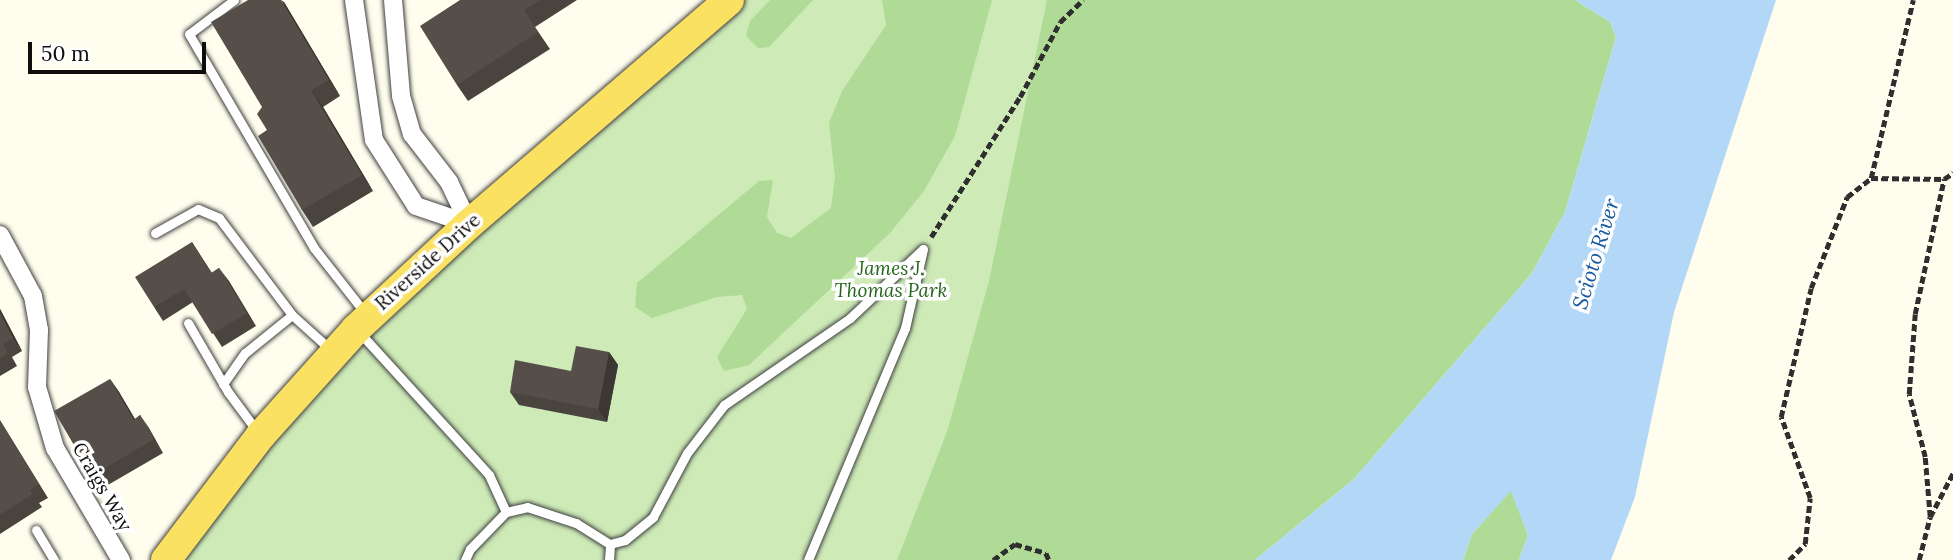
<!DOCTYPE html>
<style>
body{margin:0}
#map{position:relative;width:1953px;height:560px;overflow:hidden;background:#fffded;font-family:Lora,serif}
div>[style]{position:absolute}
[style*='--x']{left:calc(var(--x)*1px);top:calc(var(--y)*1px);width:calc(var(--w)*1px);rotate:calc(var(--a)*1deg)}
.green>*{inset:0;background:#cdeab7}
.forest>*{inset:0;background:#afdb96}
.water>*{inset:0;background:#b2d7f7}
.path>*{height:4.5px;margin-top:-2.25px;transform-origin:0;background:repeating-linear-gradient(90deg,#2f2f2f 0 7px,transparent 0 10.5px)}
.roads{filter:drop-shadow(0 0 2px #404040) drop-shadow(0 0 2px #404040)}
.lane>*{height:9px;margin:-4.5px;padding:0 4.5px;transform-origin:4.5px;border-radius:4.5px;background:#fff}
.street>*{height:18px;margin:-9px;padding:0 9px;transform-origin:9px;border-radius:9px;background:#fff}
.primary>*{height:30px;margin:-15px;padding:0 15px;transform-origin:15px;border-radius:15px;background:#fae162}
.wall>*{inset:0;background:#4a443f}
.shaded-wall>*{inset:0;background:#3c3733}
.building>*{inset:0;background:#564f49}
span{translate:-50% -50%;white-space:nowrap;text-align:center;line-height:1.15;-webkit-text-stroke:7px #fff;paint-order:stroke}
.street-label{font-size:19px;color:#0d0d0d}
.park-label{font-size:19px;color:#26661d;font-style:italic}
.water-label{font-size:21px;color:#1559a0;font-style:italic}
.scale{position:absolute;left:28px;top:42px;width:178px;height:32px;box-sizing:border-box;border:4px solid #0d0d0d;border-top:0;padding-left:9px;font-size:21px;line-height:24px;white-space:nowrap;color:#0d0d0d;-webkit-text-stroke:5px #fff;paint-order:stroke}
</style>
<div id="map">
<div class="green">
<i style="clip-path:polygon(729px 0,1575px 0,1255px 560px,166px 560px,261px 435px)"></i>
</div>
<div class="forest">
<i style="clip-path:polygon(770px 0,813px 0,769px 47px,758px 48px,746px 36px,750px 21px)"></i>
<i style="clip-path:polygon(882px 0,992px 0,955px 136px,924px 191px,890px 233px,749px 365px,724px 371px,717px 357px,747px 309px,742px 295px,717px 297px,652px 318px,635px 307px,637px 283px,759px 181px,773px 180px,767px 217px,777px 233px,791px 238px,831px 208px,835px 177px,829px 123px,842px 91px,886px 25px)"></i>
<i style="clip-path:polygon(1047px 0,1575px 0,1610px 22px,1616px 37px,1565px 212px,1532px 273px,1354px 479px,1255px 560px,897px 560px,947px 432px,989px 281px)"></i>
<i style="clip-path:polygon(1511px 490px,1528px 535px,1519px 560px,1463px 560px,1472px 534px)"></i>
</div>
<div class="water">
<i style="clip-path:polygon(1575px 0,1776px 0,1674px 312px,1635px 497px,1611px 560px,1519px 560px,1528px 535px,1511px 491px,1472px 534px,1463px 560px,1255px 560px,1354px 479px,1532px 273px,1565px 212px,1616px 37px,1610px 22px)"></i>
</div>
<div class="path">
<i style="--x:1871;--y:178;--w:183;--a:-76.7"></i>
<i style="--x:931;--y:237;--w:166;--a:-57.6"></i>
<i style="--x:1020;--y:97;--w:85;--a:-61.9"></i>
<i style="--x:1060;--y:22;--w:32;--a:-44"></i>
<i style="--x:1930;--y:517;--w:60;--a:-94.8"></i>
<i style="--x:1925;--y:457;--w:65;--a:-104.3"></i>
<i style="--x:1909;--y:394;--w:80;--a:-85.7"></i>
<i style="--x:1915;--y:314;--w:138;--a:-77.9"></i>
<i style="--x:993;--y:560;--w:27;--a:-36"></i>
<i style="--x:1015;--y:544;--w:32;--a:16"></i>
<i style="--x:1046;--y:553;--w:8;--a:67"></i>
<i style="--x:1789;--y:560;--w:23;--a:-45"></i>
<i style="--x:1805;--y:544;--w:46;--a:-83.8"></i>
<i style="--x:1810;--y:498;--w:86;--a:-109.7"></i>
<i style="--x:1781;--y:417;--w:132;--a:-76.9"></i>
<i style="--x:1811;--y:288;--w:98;--a:-68.4"></i>
<i style="--x:1847;--y:197;--w:31;--a:-38"></i>
<i style="--x:1871;--y:178;--w:73;--a:0.8"></i>
<i style="--x:1944;--y:179;--w:11;--a:-34"></i>
<i style="--x:1919;--y:560;--w:44;--a:-75.7"></i>
<i style="--x:1930;--y:517;--w:50;--a:-62.4"></i>
</div>
<div class="roads">
<div class="lane">
<i style="--x:234;--y:0;--w:56;--a:142.9"></i>
<i style="--x:189;--y:34;--w:248;--a:59.7"></i>
<i style="--x:314;--y:248;--w:83;--a:51.9"></i>
<i style="--x:155;--y:233;--w:49;--a:-29.2"></i>
<i style="--x:198;--y:209;--w:23;--a:23"></i>
<i style="--x:219;--y:218;--w:121;--a:53"></i>
<i style="--x:292;--y:315;--w:54;--a:42"></i>
<i style="--x:188;--y:323;--w:80;--a:59.9"></i>
<i style="--x:228;--y:392;--w:49;--a:53.4"></i>
<i style="--x:360;--y:333;--w:192;--a:47.7"></i>
<i style="--x:489;--y:475;--w:41;--a:65.3"></i>
<i style="--x:223;--y:384;--w:38;--a:-55"></i>
<i style="--x:245;--y:353;--w:60;--a:-39"></i>
<i style="--x:36;--y:530;--w:35;--a:59"></i>
<i style="--x:465;--y:560;--w:12;--a:-66"></i>
<i style="--x:470;--y:549;--w:52;--a:-45.8"></i>
<i style="--x:506;--y:512;--w:22;--a:-13"></i>
<i style="--x:527;--y:507;--w:52;--a:18.1"></i>
<i style="--x:576;--y:523;--w:40;--a:32"></i>
<i style="--x:610;--y:544;--w:16;--a:-15"></i>
<i style="--x:625;--y:540;--w:36;--a:-39"></i>
<i style="--x:653;--y:517;--w:72;--a:-62"></i>
<i style="--x:687;--y:453;--w:61;--a:-52.4"></i>
<i style="--x:724;--y:405;--w:153;--a:-34.6"></i>
<i style="--x:850;--y:318;--w:100;--a:-43.4"></i>
<i style="--x:923;--y:249;--w:81;--a:102.8"></i>
<i style="--x:905;--y:328;--w:251;--a:112.7"></i>
<i style="--x:609;--y:560;--w:16;--a:-86"></i>
</div>
<div class="street">
<i style="--x:354;--y:0;--w:141;--a:81.9"></i>
<i style="--x:374;--y:140;--w:78;--a:57.5"></i>
<i style="--x:416;--y:206;--w:56;--a:18.8"></i>
<i style="--x:393;--y:0;--w:96;--a:85.2"></i>
<i style="--x:401;--y:96;--w:40;--a:74"></i>
<i style="--x:412;--y:134;--w:61;--a:52.4"></i>
<i style="--x:449;--y:182;--w:47;--a:64.5"></i>
<i style="--x:0;--y:235;--w:69;--a:61.6"></i>
<i style="--x:33;--y:296;--w:35;--a:80"></i>
<i style="--x:39;--y:330;--w:57;--a:92"></i>
<i style="--x:37;--y:387;--w:64;--a:73.6"></i>
<i style="--x:55;--y:448;--w:130;--a:59.5"></i>
</div>
<div class="primary">
<i style="--x:166;--y:560;--w:157;--a:-52.8"></i>
<i style="--x:261;--y:435;--w:142;--a:-48.1"></i>
<i style="--x:356;--y:329;--w:154;--a:-42.9"></i>
<i style="--x:469;--y:224;--w:343;--a:-40.7"></i>
</div>
</div>
<div class="wall">
<i style="clip-path:polygon(460px 0,577px 0,535px 27px,550px 49px,468px 101px,457px 85px)"></i>
<i style="clip-path:polygon(284px 2px,340px 96px,323px 107px,373px 191px,313px 227px,302px 210px,267px 130px,262px 107px)"></i>
<i style="clip-path:polygon(192px 242px,212px 273px,219px 268px,256px 326px,222px 347px,193px 302px,163px 321px,154px 307px)"></i>
<i style="clip-path:polygon(0 309px,22px 351px,12px 357px,17px 366px,0 376px)"></i>
<i style="clip-path:polygon(609px 352px,618px 365px,607px 422px,519px 405px,510px 392px,571px 371px)"></i>
<i style="clip-path:polygon(110px 379px,119px 392px,135px 419px,140px 415px,163px 453px,101px 489px,92px 476px)"></i>
<i style="clip-path:polygon(0 420px,48px 498px,39px 503px,42px 507px,0 534px)"></i>
</div>
<div class="shaded-wall">
<i style="clip-path:polygon(281px 0,284px 2px,340px 96px,329px 80px)"></i>
<i style="clip-path:polygon(311px 90px,323px 107px,373px 191px,362px 175px)"></i>
<i style="clip-path:polygon(219px 268px,229px 281px,256px 326px,247px 313px)"></i>
<i style="clip-path:polygon(0 309px,22px 351px,13px 338px,0 313px)"></i>
<i style="clip-path:polygon(609px 352px,618px 365px,607px 422px,598px 409px)"></i>
<i style="clip-path:polygon(110px 379px,119px 392px,143px 433px,134px 420px)"></i>
<i style="clip-path:polygon(140px 415px,149px 428px,163px 453px,154px 439px)"></i>
</div>
<div class="building">
<i style="clip-path:polygon(248px 0,281px 0,329px 80px,311px 90px,362px 175px,302px 210px,258px 136px,267px 130px,257px 114px,262px 107px,211px 22px)"></i>
<i style="clip-path:polygon(460px 0,540px 0,524px 10px,538px 32px,457px 85px,420px 26px)"></i>
<i style="clip-path:polygon(192px 242px,211px 273px,219px 268px,247px 313px,212px 334px,184px 289px,154px 307px,135px 277px)"></i>
<i style="clip-path:polygon(0 313px,13px 338px,3px 344px,8px 353px,0 358px)"></i>
<i style="clip-path:polygon(576px 346px,609px 352px,598px 409px,510px 392px,515px 360px,571px 371px)"></i>
<i style="clip-path:polygon(110px 379px,134px 420px,140px 415px,154px 439px,92px 476px,54px 411px)"></i>
<i style="clip-path:polygon(0 422px,39px 484px,30px 490px,33px 494px,0 515px)"></i>
</div>
<div class="street-label">
<span style="left:428px;top:262px;rotate:-42deg">Riverside Drive</span>
<span style="left:102px;top:487px;rotate:60deg">Craigs Way</span>
</div>
<div class="park-label">
<span style="left:891px;top:280px">James J.<br>Thomas Park</span>
</div>
<div class="water-label">
<span style="left:1596px;top:254px;rotate:-73deg">Scioto River</span>
</div>
<div class="scale">50 m</div>
</div>
